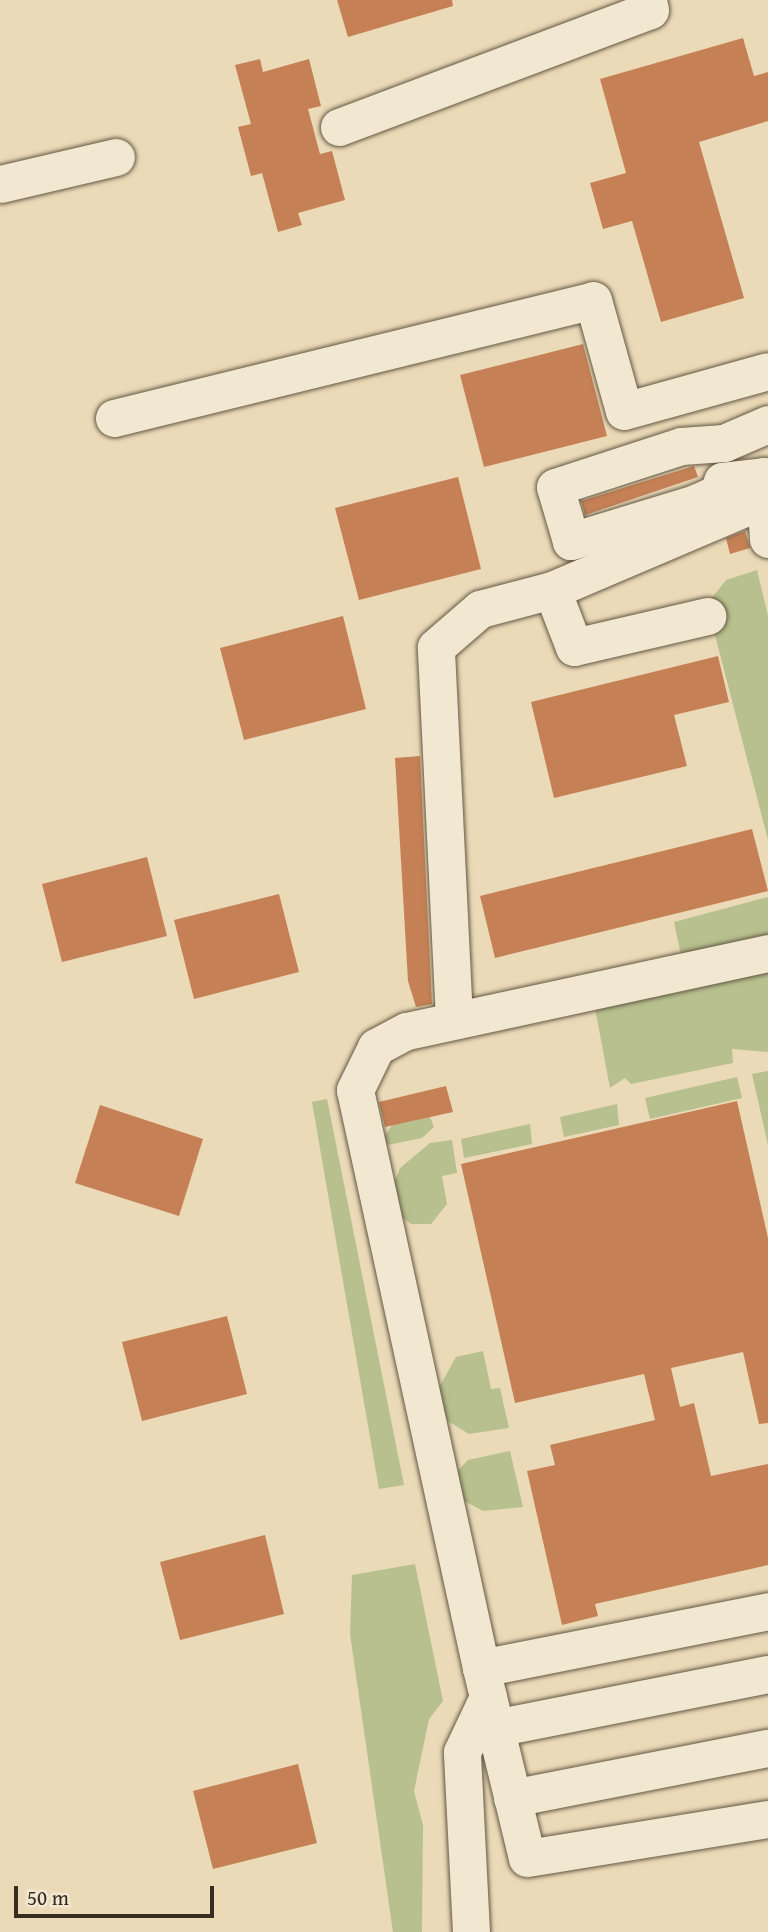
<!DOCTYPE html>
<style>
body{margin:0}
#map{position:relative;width:768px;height:1932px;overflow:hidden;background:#ebdab7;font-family:"Gentium Book Plus",serif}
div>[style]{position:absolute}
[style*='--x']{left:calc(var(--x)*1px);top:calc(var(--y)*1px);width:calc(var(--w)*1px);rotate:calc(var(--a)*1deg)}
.green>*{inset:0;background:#b7c08e}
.building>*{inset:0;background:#c58155}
.roads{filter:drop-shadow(0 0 2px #645845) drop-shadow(0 0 2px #645845)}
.minor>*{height:37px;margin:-18.5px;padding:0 18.5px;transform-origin:18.5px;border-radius:18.5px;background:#f2e7d0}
span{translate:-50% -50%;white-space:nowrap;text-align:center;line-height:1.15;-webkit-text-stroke:7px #f2e7d0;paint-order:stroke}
.scale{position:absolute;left:14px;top:1886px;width:200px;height:32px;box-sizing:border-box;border:4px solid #372c1f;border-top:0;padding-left:9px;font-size:21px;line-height:24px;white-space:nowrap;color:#372c1f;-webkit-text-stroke:5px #f2e7d0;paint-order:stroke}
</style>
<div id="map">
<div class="green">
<i style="clip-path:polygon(757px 570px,768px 616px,768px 840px,707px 604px,726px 580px)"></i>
<i style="clip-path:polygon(768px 897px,768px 940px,682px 960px,674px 922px)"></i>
<i style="clip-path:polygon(768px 958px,768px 1052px,732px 1049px,733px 1063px,631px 1084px,625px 1078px,610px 1088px,594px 1003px)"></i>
<i style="clip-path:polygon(768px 1071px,768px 1145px,752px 1074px)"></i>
<i style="clip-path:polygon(737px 1077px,742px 1098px,650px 1119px,645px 1098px)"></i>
<i style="clip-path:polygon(327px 1099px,404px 1485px,379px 1489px,312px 1102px)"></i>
<i style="clip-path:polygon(617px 1104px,619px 1125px,564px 1137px,560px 1117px)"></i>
<i style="clip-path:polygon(430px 1117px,434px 1127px,422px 1138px,388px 1145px,384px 1137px,392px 1125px)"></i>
<i style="clip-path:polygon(530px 1124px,532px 1144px,464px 1158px,461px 1139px)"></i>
<i style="clip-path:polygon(452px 1140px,457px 1173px,442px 1176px,447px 1204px,431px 1224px,411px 1224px,399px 1215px,393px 1186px,400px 1168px,430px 1143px)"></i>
<i style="clip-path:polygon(483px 1351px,491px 1389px,500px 1388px,509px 1428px,469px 1434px,448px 1421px,436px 1393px,456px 1357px)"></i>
<i style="clip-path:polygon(510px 1451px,523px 1507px,483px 1511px,457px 1497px,454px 1475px,468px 1460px)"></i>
<i style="clip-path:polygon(415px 1564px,443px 1701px,429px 1719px,414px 1791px,423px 1825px,422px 1932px,393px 1932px,350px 1634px,352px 1575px)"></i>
</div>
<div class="building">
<i style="clip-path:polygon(337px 0,452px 0,453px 6px,348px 37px)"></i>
<i style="clip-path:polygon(743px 38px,754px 76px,768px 72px,768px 121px,699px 142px,744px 298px,661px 322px,632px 221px,603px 229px,590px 183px,626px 173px,600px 79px)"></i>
<i style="clip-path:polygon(260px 59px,263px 72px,309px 59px,321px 106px,308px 109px,320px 154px,332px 151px,345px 200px,298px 213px,302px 225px,278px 232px,262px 173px,251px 176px,238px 127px,251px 124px,235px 65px)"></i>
<i style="clip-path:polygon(583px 344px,607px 436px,484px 467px,460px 375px)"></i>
<i style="clip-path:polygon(694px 466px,698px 477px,585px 515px,581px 501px)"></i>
<i style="clip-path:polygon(458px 477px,481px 569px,359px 600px,335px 508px)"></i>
<i style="clip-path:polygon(745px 531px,750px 548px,730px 554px,726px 538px)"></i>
<i style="clip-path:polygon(343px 616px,366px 709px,244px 740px,220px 648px)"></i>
<i style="clip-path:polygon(718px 656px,729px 702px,674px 715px,687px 766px,554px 798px,531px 702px)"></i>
<i style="clip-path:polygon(420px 756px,432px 1004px,416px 1007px,408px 981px,395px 758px)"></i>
<i style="clip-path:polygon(752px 829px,768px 891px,495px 958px,480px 896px)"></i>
<i style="clip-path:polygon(147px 857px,167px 936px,62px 962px,42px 884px)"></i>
<i style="clip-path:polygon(279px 894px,299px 972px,194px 999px,174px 920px)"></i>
<i style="clip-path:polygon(446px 1086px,453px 1112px,385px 1127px,379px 1102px)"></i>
<i style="clip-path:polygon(737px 1101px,768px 1238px,768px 1423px,759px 1424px,743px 1352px,671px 1368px,680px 1407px,694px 1403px,711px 1476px,768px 1464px,768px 1565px,595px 1604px,598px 1616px,562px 1625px,527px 1471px,555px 1465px,550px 1445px,655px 1420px,644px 1374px,515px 1403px,461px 1164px)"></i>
<i style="clip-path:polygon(100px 1105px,203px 1139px,179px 1216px,75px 1183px)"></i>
<i style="clip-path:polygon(227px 1316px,247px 1394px,142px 1421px,122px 1342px)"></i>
<i style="clip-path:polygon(265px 1535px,284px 1614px,180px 1640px,160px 1562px)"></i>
<i style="clip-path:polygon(298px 1764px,317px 1843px,213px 1869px,193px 1791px)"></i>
</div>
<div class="roads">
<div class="minor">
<i style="--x:339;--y:127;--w:332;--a:-20.6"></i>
<i style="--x:650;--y:10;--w:10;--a:-101"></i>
<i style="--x:0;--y:184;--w:119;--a:-13.1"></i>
<i style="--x:114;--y:418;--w:493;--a:-13.8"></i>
<i style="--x:593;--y:300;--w:115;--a:74.4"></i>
<i style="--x:624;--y:411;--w:149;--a:-15.5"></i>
<i style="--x:764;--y:476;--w:42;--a:173.2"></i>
<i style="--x:722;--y:481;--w:13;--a:108"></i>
<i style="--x:718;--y:493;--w:24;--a:156"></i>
<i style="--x:696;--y:503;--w:131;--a:163.1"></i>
<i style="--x:571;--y:541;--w:56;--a:-106.5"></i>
<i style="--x:555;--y:487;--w:133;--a:-18"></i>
<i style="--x:681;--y:446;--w:43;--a:-4"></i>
<i style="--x:724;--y:443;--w:48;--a:-23.4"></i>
<i style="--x:764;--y:476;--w:63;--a:86.4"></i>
<i style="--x:552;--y:590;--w:61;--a:68.9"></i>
<i style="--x:574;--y:647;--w:137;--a:-13.1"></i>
<i style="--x:768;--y:953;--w:370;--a:167.8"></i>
<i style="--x:406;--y:1031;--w:34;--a:152"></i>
<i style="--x:376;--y:1047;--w:48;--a:116"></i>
<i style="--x:355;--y:1090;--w:592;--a:77.7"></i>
<i style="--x:481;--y:1668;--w:195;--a:76.4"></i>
<i style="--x:527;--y:1858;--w:244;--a:-9.2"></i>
<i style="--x:454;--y:1019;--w:372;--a:-92.8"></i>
<i style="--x:436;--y:647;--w:58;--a:-40.8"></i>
<i style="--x:480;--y:609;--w:74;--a:-14.8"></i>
<i style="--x:552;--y:590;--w:232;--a:-23.1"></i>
<i style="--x:481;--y:1668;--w:293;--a:-11.2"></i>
<i style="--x:495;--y:1728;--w:278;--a:-11.2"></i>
<i style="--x:512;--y:1798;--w:261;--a:-11.1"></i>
<i style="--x:471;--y:1932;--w:180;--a:-92.9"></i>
<i style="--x:462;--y:1752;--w:61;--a:-64.7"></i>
</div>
</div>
<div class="scale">50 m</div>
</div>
